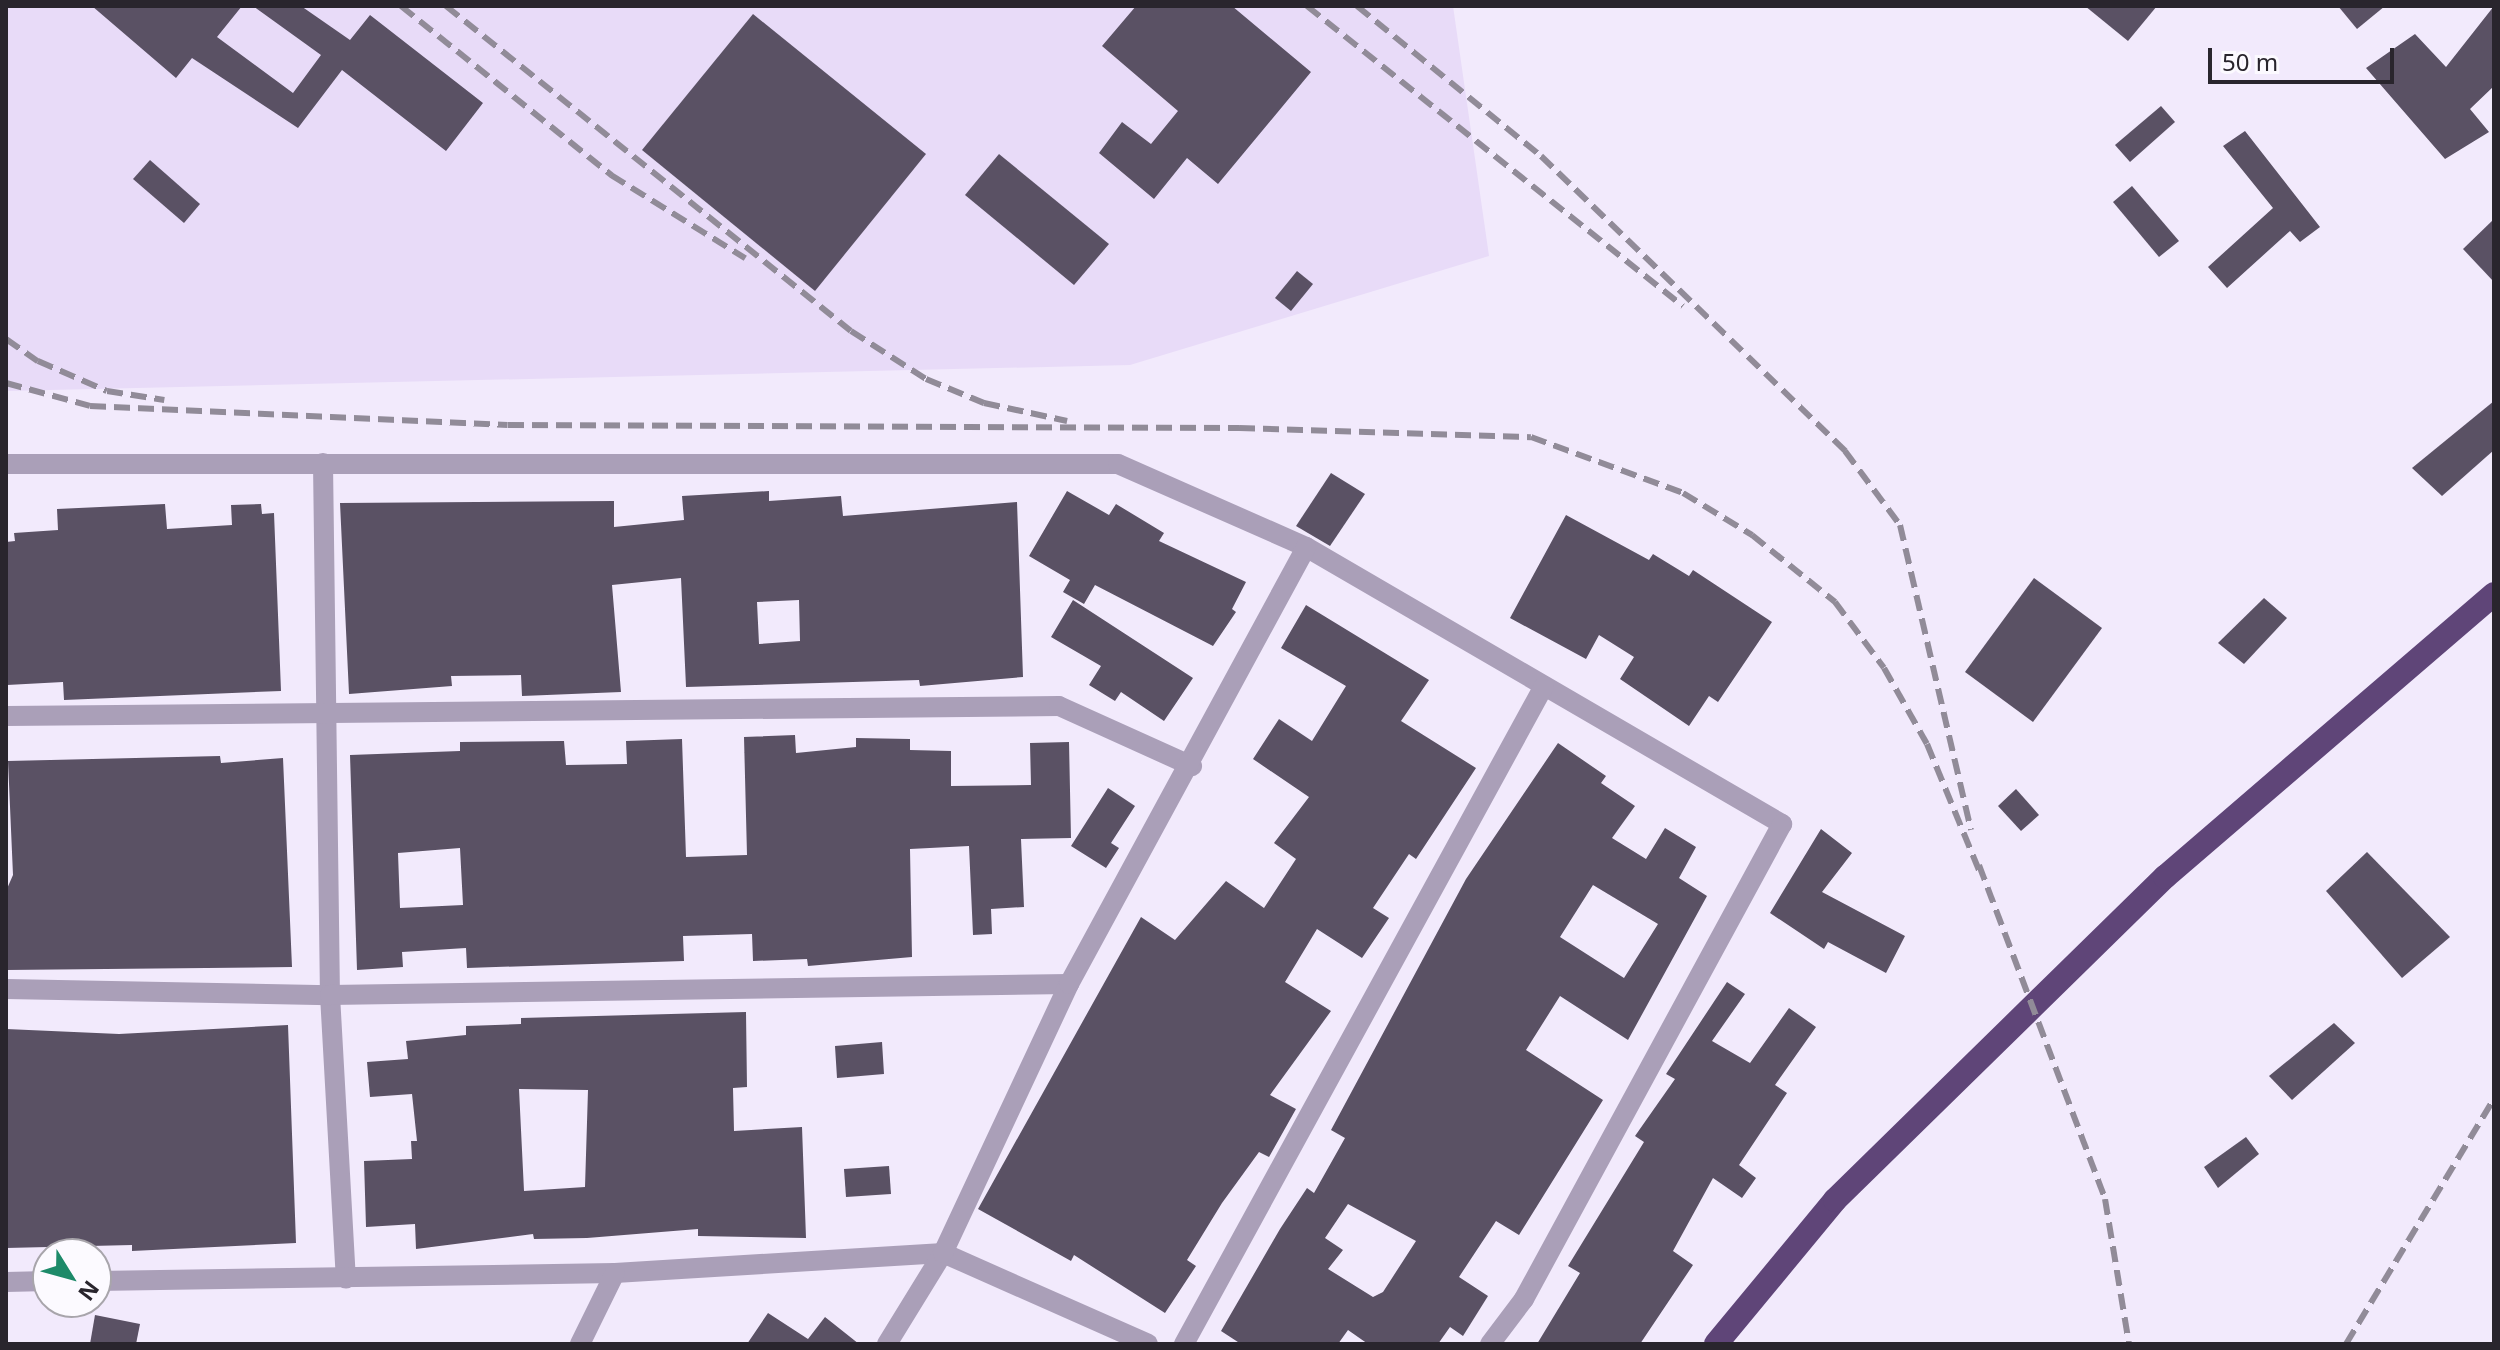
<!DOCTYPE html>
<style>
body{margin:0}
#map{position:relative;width:2500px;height:1350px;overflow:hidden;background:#f2eafc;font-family:"Noto Sans",sans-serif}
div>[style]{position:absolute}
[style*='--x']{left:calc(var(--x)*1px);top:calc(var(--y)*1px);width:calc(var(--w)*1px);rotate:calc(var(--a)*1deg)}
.built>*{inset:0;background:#e8dbf8}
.building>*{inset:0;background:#5a5164}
.street>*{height:20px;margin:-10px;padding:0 10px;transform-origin:10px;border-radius:10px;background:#aa9fb8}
.highway>*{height:24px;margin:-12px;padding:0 12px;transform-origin:12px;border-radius:12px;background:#5f4578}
.rail>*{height:6px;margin-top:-3px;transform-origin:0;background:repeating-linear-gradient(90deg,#918b98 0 16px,transparent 0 24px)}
span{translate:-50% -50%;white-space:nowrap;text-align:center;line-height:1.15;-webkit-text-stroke:8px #fcfaff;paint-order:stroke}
.frame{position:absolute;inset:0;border:8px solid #29252d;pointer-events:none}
.north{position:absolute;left:32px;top:1238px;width:80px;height:80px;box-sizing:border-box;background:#fcfaff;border:2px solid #a8a5ab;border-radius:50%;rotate:127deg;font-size:22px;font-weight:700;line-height:32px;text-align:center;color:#29252d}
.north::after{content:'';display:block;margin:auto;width:28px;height:36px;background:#1d8a69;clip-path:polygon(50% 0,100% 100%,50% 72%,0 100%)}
.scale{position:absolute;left:2208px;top:48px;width:186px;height:36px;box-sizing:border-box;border:4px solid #29252d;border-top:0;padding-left:10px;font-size:24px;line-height:28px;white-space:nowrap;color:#29252d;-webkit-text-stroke:6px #fcfaff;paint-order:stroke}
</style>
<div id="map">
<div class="built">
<i style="clip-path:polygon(6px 6px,1453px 6px,1489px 256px,1130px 365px,6px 391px)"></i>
</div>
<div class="building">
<i style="clip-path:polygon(92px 6px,242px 6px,217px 37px,293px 93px,321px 55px,253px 6px,301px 6px,350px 40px,370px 15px,483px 103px,446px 151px,342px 70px,298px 128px,192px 58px,176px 78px)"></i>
<i style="clip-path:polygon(1136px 6px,1232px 6px,1311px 72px,1218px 184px,1187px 158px,1154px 199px,1099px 153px,1122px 122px,1151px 144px,1178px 111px,1102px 46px)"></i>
<i style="clip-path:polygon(2085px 6px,2157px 6px,2128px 41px)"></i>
<i style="clip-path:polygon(2338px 6px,2385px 6px,2357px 29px)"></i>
<i style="clip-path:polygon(2494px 6px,2494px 86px,2470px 109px,2489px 132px,2445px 159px,2366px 68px,2415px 34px,2446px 67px)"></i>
<i style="clip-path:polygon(753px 14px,926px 154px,815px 291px,642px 150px)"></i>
<i style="clip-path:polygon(2161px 106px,2175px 122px,2130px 162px,2115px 145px)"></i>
<i style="clip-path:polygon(2245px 131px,2320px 227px,2300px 242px,2290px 231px,2227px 288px,2208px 267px,2273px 208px,2223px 146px)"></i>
<i style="clip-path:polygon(999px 154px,1109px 244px,1074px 285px,965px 195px)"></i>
<i style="clip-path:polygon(150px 160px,200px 204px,184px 223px,133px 179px)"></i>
<i style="clip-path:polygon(2132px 186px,2179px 241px,2159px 257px,2113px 202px)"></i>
<i style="clip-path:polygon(2494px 219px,2494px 282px,2463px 249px)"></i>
<i style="clip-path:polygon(1297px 271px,1313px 284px,1291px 311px,1275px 298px)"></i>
<i style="clip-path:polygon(2494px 401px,2494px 450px,2442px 496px,2412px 468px)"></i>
<i style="clip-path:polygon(1331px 473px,1365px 494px,1330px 546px,1296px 526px)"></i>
<i style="clip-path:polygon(evenodd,769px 491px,769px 501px,841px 496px,843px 516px,1017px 502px,1023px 677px,920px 686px,919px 680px,686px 687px,681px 578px,612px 585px,621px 692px,522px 696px,521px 675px,451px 676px,452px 686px,349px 694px,340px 503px,614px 501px,614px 527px,684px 520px,682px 496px,769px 491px,799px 600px,800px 641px,759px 644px,757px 602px,799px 600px)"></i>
<i style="clip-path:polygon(1067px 491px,1109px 515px,1116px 504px,1164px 533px,1159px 541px,1246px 582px,1232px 609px,1236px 612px,1213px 646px,1095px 585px,1084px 604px,1063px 592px,1070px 580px,1029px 556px)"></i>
<i style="clip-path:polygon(165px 504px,167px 529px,232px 525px,231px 505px,261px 504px,262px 514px,274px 513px,281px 691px,64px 700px,63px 682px,7px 685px,6px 542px,15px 541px,14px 533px,58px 530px,57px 509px)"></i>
<i style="clip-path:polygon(1566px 515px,1649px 560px,1653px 554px,1689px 576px,1693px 570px,1772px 622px,1718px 702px,1709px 696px,1689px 726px,1620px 679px,1634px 657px,1599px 635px,1586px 659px,1510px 618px)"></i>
<i style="clip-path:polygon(2034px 578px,2102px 628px,2033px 722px,1965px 672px)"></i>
<i style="clip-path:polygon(2264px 598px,2287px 618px,2244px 664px,2218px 643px)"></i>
<i style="clip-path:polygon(1073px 600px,1193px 678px,1164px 721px,1121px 692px,1115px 701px,1089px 685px,1101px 666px,1051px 637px)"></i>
<i style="clip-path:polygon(1306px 605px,1429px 680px,1401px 721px,1476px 768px,1416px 859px,1409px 854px,1373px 908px,1389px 918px,1362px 958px,1317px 929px,1285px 982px,1331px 1011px,1270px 1095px,1296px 1109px,1269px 1157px,1259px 1152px,1222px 1203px,1187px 1260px,1196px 1266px,1165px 1313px,1074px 1255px,1071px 1261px,978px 1209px,1141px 917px,1175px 940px,1226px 881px,1264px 908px,1296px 859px,1274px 843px,1309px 797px,1253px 759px,1279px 719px,1312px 741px,1346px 686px,1281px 648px)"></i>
<i style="clip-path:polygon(evenodd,795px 735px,796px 753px,856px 747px,856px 738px,910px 739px,910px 750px,951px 751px,951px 786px,1031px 785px,1030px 743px,1069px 742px,1071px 838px,1021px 839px,1024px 907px,991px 909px,992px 934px,973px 935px,969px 846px,910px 849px,912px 957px,808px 966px,807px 959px,753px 961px,752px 934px,683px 936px,684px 961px,467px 968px,466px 948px,402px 952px,403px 967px,357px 970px,350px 755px,460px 751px,460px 742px,564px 741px,566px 765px,627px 764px,626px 741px,682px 739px,686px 857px,747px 855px,744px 737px,795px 735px,460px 848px,463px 905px,400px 908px,398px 853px,460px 848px)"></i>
<i style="clip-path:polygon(evenodd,1558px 743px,1606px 776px,1601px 783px,1635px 806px,1612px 838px,1646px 859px,1665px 828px,1696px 847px,1679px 878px,1707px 896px,1628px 1040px,1560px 996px,1526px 1050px,1603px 1100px,1519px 1235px,1496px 1221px,1459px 1277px,1488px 1296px,1463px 1336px,1450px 1327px,1438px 1344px,1368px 1344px,1348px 1330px,1338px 1344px,1241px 1344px,1221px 1331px,1280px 1229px,1307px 1188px,1314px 1193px,1345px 1138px,1331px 1130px,1466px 879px,1558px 743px,1593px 885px,1658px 924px,1624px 978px,1560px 937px,1593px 885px,1558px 743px,1348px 1204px,1416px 1241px,1383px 1292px,1373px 1297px,1328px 1269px,1343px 1250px,1325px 1238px,1348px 1204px)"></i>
<i style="clip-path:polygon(220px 756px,221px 763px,283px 758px,292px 967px,6px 970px,6px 891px,13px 875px,8px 761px)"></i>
<i style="clip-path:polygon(1108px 788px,1135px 806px,1111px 843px,1119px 848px,1106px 868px,1071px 846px)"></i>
<i style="clip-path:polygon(2016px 789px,2039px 815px,2021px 831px,1998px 806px)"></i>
<i style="clip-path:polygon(1821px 829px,1852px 853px,1822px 892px,1905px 936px,1886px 973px,1828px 942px,1824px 949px,1770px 913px)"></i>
<i style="clip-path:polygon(2367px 852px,2450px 937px,2402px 978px,2326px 891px)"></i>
<i style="clip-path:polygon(1727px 982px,1745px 994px,1712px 1041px,1750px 1063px,1789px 1008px,1816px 1027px,1775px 1085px,1787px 1093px,1739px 1165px,1756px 1178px,1742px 1198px,1713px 1178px,1673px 1251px,1693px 1265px,1640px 1344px,1537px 1344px,1580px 1273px,1568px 1266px,1644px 1142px,1635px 1136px,1675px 1079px,1666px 1074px)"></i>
<i style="clip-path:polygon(evenodd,746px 1012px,747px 1087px,733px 1088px,734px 1131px,802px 1127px,806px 1238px,698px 1236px,698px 1229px,587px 1238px,534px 1239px,533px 1234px,416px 1249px,415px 1224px,366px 1227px,364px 1161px,412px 1159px,411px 1141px,417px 1141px,412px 1094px,370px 1097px,367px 1062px,408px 1059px,406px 1041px,466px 1035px,466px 1026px,521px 1024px,521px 1018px,746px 1012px,519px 1089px,588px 1090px,585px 1187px,524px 1191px,519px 1089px)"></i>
<i style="clip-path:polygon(2334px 1023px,2355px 1043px,2292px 1100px,2269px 1076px)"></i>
<i style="clip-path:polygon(288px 1025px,296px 1243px,132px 1251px,132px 1245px,6px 1248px,6px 1029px,119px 1034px)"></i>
<i style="clip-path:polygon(882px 1042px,884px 1074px,837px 1078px,835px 1046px)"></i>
<i style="clip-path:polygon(2246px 1137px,2259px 1154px,2218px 1188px,2204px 1167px)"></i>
<i style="clip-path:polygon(889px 1166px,891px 1194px,846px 1197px,844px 1169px)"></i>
<i style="clip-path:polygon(768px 1313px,808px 1339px,825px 1317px,859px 1344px,747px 1344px)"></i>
<i style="clip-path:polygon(95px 1315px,140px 1324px,136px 1344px,90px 1344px)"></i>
</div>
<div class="street">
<i style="--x:323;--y:463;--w:532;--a:89.25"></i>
<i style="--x:330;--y:995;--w:284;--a:86.8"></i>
<i style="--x:6;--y:464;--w:1112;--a:0"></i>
<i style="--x:1118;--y:464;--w:206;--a:23.8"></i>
<i style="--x:1306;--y:547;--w:551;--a:30.2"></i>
<i style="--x:1782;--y:824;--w:541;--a:118.51"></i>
<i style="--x:1524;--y:1299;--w:56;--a:127.1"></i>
<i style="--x:6;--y:716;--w:1053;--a:-0.54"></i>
<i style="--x:1059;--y:706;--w:146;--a:24.3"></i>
<i style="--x:6;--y:989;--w:324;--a:1.1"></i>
<i style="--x:330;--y:995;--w:739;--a:-0.85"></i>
<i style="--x:96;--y:1281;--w:519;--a:-0.88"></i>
<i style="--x:615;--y:1273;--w:329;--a:-3.5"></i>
<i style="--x:943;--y:1253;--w:224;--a:23.9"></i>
<i style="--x:6;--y:1282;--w:42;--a:-1.4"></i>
<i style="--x:580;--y:1344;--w:79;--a:-63.8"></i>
<i style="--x:887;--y:1344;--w:107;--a:-58.4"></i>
<i style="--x:943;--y:1253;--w:297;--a:-64.9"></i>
<i style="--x:1069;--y:984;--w:497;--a:-61.5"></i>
<i style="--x:1184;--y:1344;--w:750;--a:-61.32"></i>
</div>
<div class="highway">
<i style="--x:1716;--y:1344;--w:187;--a:-50.4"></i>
<i style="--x:1835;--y:1200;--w:462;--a:-44.4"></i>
<i style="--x:2165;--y:877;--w:434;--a:-40.7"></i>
</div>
<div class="rail">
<i style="--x:401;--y:6;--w:270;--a:38.8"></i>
<i style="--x:611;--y:175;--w:158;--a:31.8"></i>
<i style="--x:446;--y:6;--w:519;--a:38.75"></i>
<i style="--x:851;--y:331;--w:89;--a:32.6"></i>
<i style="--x:926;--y:379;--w:63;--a:22.5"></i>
<i style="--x:984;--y:403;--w:85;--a:12.2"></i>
<i style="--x:1307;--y:6;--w:481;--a:38.6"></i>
<i style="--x:1357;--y:6;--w:237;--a:39.2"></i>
<i style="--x:1541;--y:156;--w:424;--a:44.1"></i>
<i style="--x:1845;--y:451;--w:92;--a:53.4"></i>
<i style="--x:1900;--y:525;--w:313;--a:76.9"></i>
<i style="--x:6;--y:339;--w:39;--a:35"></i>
<i style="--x:38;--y:361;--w:75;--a:23.5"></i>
<i style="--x:107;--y:391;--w:58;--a:9"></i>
<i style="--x:6;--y:383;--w:87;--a:15.3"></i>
<i style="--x:90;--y:406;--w:418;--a:2.6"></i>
<i style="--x:508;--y:425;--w:731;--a:0.24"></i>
<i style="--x:1239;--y:428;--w:292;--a:1.8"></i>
<i style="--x:1531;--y:437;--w:162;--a:20.2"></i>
<i style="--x:1683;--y:493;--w:81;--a:31.3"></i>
<i style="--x:1752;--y:535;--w:107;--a:38.9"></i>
<i style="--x:1835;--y:602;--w:82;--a:53.4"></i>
<i style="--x:1884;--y:668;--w:87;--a:60.5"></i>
<i style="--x:1927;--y:744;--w:142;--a:67.6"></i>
<i style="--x:1979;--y:865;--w:357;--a:69.3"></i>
<i style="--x:2105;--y:1199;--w:147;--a:80.6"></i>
<i style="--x:2346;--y:1344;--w:286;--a:-58.9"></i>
</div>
<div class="frame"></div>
<div class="north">N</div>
<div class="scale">50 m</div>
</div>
